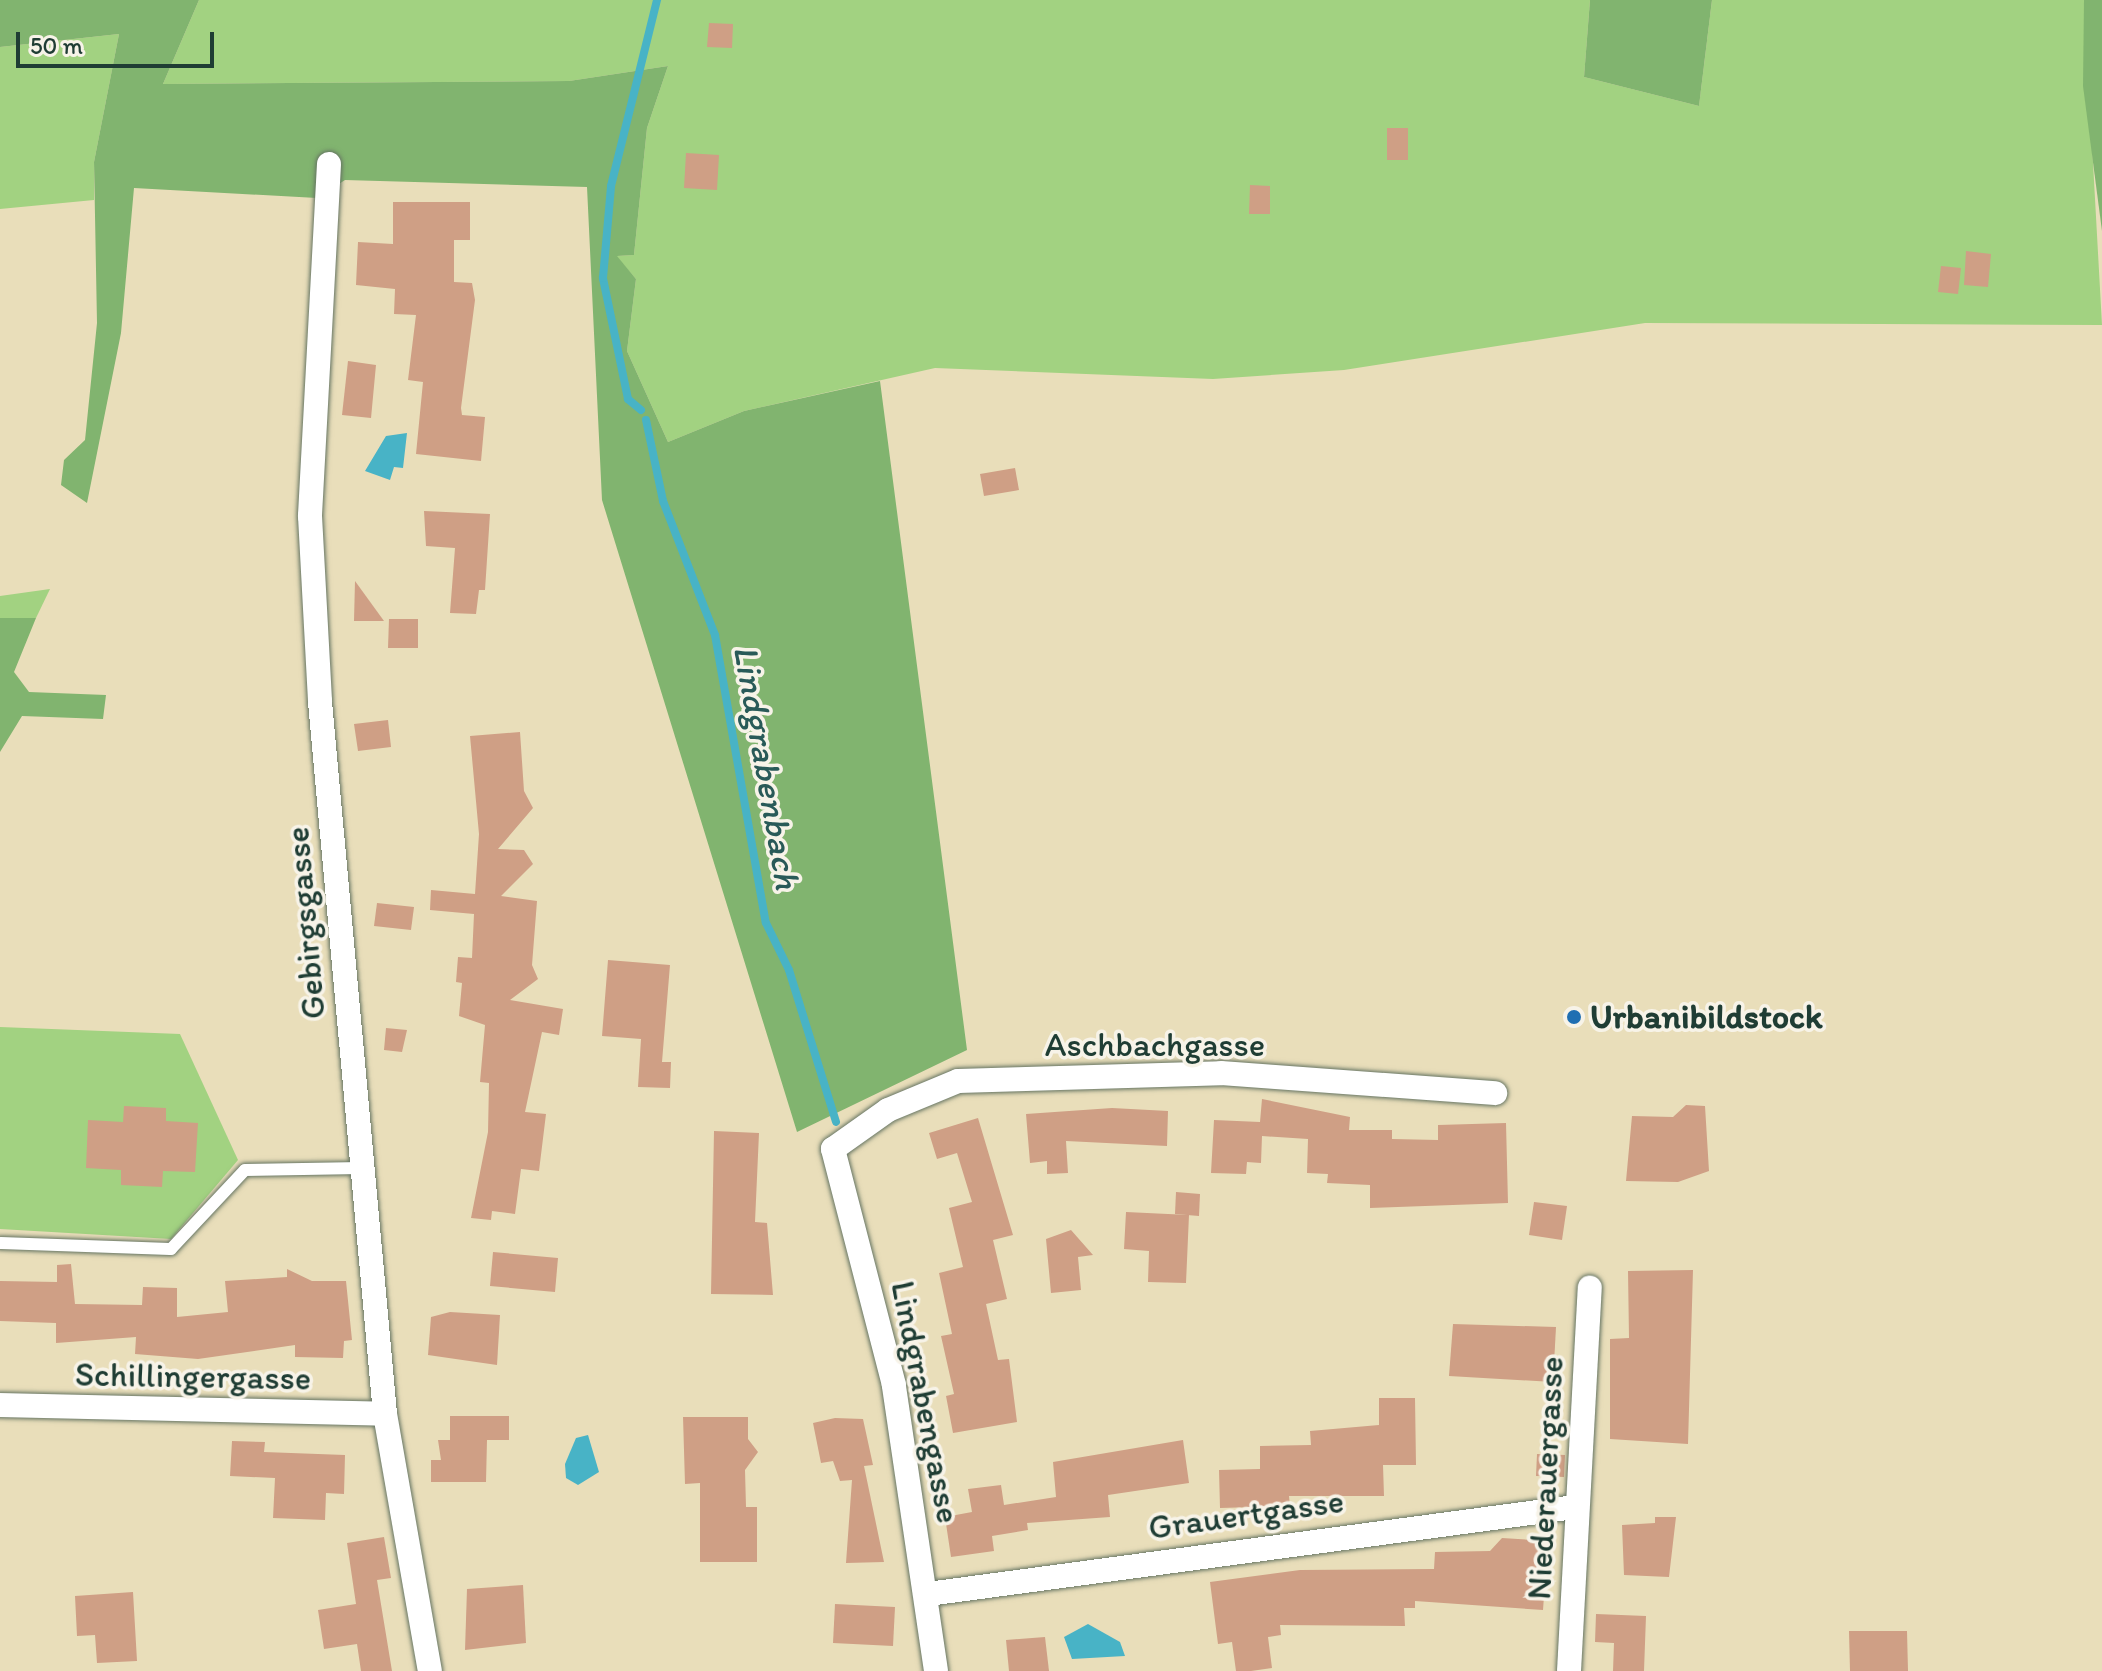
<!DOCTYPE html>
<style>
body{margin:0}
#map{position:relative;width:2102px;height:1671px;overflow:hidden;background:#e9deba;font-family:Itim,sans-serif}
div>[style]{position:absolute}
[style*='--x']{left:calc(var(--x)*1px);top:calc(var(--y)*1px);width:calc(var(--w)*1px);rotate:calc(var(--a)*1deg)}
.green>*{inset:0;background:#a2d281}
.forest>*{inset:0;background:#81b46f}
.water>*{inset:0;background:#48b3c6}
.stream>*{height:8px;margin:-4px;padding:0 4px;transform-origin:4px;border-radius:4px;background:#48b3c6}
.building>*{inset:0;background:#cf9f85}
.roads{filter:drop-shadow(0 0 2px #667563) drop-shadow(0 0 2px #667563)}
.lane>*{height:12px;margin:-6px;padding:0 6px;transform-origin:6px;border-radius:6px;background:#fff}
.street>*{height:24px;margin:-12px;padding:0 12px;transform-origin:12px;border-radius:12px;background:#fff}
.dots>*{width:22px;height:22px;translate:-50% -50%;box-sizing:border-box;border:4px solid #f7f3e8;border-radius:50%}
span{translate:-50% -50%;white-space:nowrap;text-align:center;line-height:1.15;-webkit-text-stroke:7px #f7f3e8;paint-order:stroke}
.street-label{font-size:34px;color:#1f3d34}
.poi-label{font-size:34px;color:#1f3d34;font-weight:700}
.left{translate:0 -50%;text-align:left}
.water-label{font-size:36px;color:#295a58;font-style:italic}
.scale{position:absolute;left:16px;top:32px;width:198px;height:36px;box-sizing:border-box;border:4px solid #1f3d34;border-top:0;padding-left:10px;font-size:24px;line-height:28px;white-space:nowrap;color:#1f3d34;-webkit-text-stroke:6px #f7f3e8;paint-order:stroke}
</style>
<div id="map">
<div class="green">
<i style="clip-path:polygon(199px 0,1590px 0,1584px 77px,1699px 106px,1712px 0,2084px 0,2102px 325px,1645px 323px,1344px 370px,1213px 379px,935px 368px,744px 411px,668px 442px,627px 351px,636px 279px,616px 256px,634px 255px,647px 128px,668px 66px,569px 81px,163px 84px)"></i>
<i style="clip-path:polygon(119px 34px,94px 162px,94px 200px,0 209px,0 47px)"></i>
<i style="clip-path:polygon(50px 589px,36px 618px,0 618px,0 596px)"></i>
<i style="clip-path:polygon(0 1027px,180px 1034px,238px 1160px,171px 1239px,0 1229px)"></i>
</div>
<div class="forest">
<i style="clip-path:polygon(0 0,199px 0,163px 84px,569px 81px,668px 66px,647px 128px,634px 255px,617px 256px,636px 279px,627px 351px,668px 442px,744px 411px,880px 381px,967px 1050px,797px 1132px,602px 500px,587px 187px,345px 180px,317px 198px,134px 188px,121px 333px,87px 503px,61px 485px,64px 460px,85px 440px,97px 323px,94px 162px,119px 34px,0 47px)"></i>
<i style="clip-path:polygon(1590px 0,1712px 0,1699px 106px,1584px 77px)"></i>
<i style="clip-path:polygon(2084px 0,2102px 0,2102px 231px,2083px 86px)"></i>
<i style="clip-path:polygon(0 618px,36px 618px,14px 672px,29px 692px,106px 695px,103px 719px,22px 716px,0 752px)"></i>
</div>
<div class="water">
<i style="clip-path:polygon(407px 433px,403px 468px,394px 467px,390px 480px,365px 471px,386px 436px)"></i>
<i style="clip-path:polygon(588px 1435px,599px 1472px,578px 1485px,566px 1478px,565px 1464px,576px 1438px)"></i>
<i style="clip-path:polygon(1088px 1624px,1120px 1642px,1125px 1656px,1072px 1659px,1064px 1637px)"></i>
</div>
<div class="stream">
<i style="--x:641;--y:410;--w:17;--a:-140"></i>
<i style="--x:628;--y:399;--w:124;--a:-101.7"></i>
<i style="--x:603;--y:278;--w:92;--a:-85"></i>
<i style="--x:611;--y:186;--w:192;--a:-76.1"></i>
<i style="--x:646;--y:420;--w:83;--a:78.1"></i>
<i style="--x:663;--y:501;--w:144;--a:68.8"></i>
<i style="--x:715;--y:635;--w:292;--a:80"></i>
<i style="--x:766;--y:923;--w:52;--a:63.9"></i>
<i style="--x:789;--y:970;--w:159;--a:72.8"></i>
</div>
<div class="building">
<i style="clip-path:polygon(709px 23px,733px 24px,732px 48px,707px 47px)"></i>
<i style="clip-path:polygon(1387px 128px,1408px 128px,1408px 160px,1387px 160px)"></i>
<i style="clip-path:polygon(686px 153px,719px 155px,717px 190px,684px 188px)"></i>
<i style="clip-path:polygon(1250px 185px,1270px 186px,1270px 214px,1249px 214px)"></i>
<i style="clip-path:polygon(393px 202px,470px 202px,470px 240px,454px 240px,454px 282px,472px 283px,475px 300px,461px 408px,462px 415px,485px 417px,481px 461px,416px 454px,423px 382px,408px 380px,416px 315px,394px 314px,395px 289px,356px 285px,358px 242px,393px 244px)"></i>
<i style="clip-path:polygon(1966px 251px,1991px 254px,1988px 287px,1964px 285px)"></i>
<i style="clip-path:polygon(1941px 266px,1961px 268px,1958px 294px,1938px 292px)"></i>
<i style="clip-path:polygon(348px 361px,376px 365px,371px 418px,342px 415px)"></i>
<i style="clip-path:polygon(1015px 468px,1019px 490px,984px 496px,980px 474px)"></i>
<i style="clip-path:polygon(424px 511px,490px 514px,485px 590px,479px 590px,476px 614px,450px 613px,455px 548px,426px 546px)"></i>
<i style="clip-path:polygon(355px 581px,384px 621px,354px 621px)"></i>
<i style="clip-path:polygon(389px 619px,418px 619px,418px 648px,388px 648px)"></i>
<i style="clip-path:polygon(388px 720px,391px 747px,358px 751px,354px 724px)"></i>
<i style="clip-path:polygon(520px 732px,524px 791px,533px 808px,498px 849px,524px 850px,533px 864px,501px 896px,537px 901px,532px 965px,538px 979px,510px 1000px,563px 1009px,559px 1035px,542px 1032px,525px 1112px,546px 1114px,539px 1171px,521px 1169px,515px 1214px,492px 1211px,491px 1220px,471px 1218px,488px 1132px,489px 1083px,480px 1082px,485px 1025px,459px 1016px,462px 983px,456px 982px,458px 957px,472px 958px,474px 914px,430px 910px,431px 890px,475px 894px,479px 834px,470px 736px)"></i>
<i style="clip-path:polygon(377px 903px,414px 907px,411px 930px,374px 926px)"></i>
<i style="clip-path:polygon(608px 960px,670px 965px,662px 1062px,671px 1062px,670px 1088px,638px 1087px,641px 1039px,602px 1036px)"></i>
<i style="clip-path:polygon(386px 1028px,407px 1030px,402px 1052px,384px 1050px)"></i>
<i style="clip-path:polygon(1262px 1099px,1350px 1117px,1349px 1130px,1392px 1130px,1392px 1139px,1438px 1140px,1438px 1125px,1506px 1123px,1508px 1203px,1370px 1208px,1370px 1185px,1327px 1183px,1328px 1174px,1307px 1173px,1308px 1139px,1262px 1136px,1261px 1163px,1247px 1162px,1246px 1174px,1211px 1173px,1214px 1120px,1260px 1122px)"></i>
<i style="clip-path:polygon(1686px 1105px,1705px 1106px,1709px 1171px,1678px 1182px,1626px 1181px,1632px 1116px,1673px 1117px)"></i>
<i style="clip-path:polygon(124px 1106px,166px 1108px,166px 1121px,198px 1123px,195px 1172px,163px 1171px,162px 1187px,121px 1185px,121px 1170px,86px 1168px,88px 1120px,123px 1122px)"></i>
<i style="clip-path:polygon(1112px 1108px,1168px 1111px,1167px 1146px,1066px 1141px,1068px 1173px,1047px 1174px,1047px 1161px,1030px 1163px,1026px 1114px)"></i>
<i style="clip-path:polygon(978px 1118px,1013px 1235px,993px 1240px,1007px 1299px,986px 1304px,998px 1360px,1009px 1359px,1017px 1422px,953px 1433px,946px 1396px,954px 1394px,941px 1336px,952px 1334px,939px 1273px,963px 1267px,949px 1208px,972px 1202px,957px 1153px,937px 1159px,929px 1133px)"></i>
<i style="clip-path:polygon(714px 1131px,759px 1133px,755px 1222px,767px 1223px,773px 1295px,711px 1294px)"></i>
<i style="clip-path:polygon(1176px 1192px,1200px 1194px,1199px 1216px,1175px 1214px)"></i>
<i style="clip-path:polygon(1534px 1202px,1567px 1206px,1562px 1240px,1529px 1235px)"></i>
<i style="clip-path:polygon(1126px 1212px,1189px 1215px,1186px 1283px,1148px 1282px,1149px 1251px,1124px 1249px)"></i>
<i style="clip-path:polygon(1071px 1230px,1093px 1255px,1078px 1257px,1081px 1290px,1051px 1293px,1046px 1239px)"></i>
<i style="clip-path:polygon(493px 1252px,558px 1258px,555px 1292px,490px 1286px)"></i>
<i style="clip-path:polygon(71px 1264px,75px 1304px,142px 1305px,143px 1287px,177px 1288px,177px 1317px,228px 1312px,225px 1281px,287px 1277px,287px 1269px,312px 1281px,346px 1281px,352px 1340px,344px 1341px,343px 1358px,295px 1357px,295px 1345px,198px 1359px,135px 1354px,136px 1337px,56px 1343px,56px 1323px,0 1321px,0 1281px,57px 1282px,57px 1265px)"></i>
<i style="clip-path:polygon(1693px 1270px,1688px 1444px,1610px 1439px,1610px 1339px,1629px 1338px,1628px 1271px)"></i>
<i style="clip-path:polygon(450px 1312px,500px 1315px,497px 1365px,428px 1355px,431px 1317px)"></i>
<i style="clip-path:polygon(1453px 1324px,1556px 1327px,1553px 1382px,1449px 1376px)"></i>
<i style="clip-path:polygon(1379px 1398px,1415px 1398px,1416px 1465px,1383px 1465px,1384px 1496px,1289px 1496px,1290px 1506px,1220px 1508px,1219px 1470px,1260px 1469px,1260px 1446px,1311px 1445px,1310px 1431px,1379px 1425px)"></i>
<i style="clip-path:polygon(450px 1416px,509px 1416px,509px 1440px,487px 1440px,486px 1482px,431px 1482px,431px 1460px,441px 1460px,438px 1440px,450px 1440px)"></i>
<i style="clip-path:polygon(683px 1417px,748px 1417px,748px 1439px,758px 1452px,745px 1470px,746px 1507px,757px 1507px,757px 1562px,700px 1562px,700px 1483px,685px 1484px)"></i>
<i style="clip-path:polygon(835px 1418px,863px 1419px,873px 1465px,864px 1466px,884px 1562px,846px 1563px,852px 1480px,840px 1481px,833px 1461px,821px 1463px,813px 1423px)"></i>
<i style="clip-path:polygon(1183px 1440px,1189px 1483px,1108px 1495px,1110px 1517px,1027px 1523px,1028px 1530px,992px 1536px,994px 1551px,951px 1557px,945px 1517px,972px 1512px,968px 1489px,1001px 1485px,1004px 1505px,1056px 1497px,1053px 1462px)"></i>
<i style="clip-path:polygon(232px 1441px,265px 1442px,264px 1452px,345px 1455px,344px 1494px,326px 1493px,325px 1520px,273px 1518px,275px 1478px,230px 1476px)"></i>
<i style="clip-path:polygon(1537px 1454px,1565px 1455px,1564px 1477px,1536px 1476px)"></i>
<i style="clip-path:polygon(1655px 1517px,1676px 1517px,1669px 1577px,1624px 1575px,1622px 1525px,1655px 1523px)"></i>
<i style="clip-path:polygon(384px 1537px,391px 1578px,377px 1580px,392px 1671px,361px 1671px,357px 1644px,324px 1649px,318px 1610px,356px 1604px,347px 1543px)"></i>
<i style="clip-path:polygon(1502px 1538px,1548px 1541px,1543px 1610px,1415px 1601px,1415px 1608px,1404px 1608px,1405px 1626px,1280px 1625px,1281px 1635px,1268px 1637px,1272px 1668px,1251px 1671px,1236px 1671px,1232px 1642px,1218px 1644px,1210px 1582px,1300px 1570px,1434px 1569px,1435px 1552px,1490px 1551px)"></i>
<i style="clip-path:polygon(523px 1585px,526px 1643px,465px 1650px,467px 1589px)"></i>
<i style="clip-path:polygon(133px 1592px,137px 1661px,97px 1663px,95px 1635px,77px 1636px,75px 1596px)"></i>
<i style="clip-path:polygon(835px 1604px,895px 1607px,893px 1646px,833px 1643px)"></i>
<i style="clip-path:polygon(1596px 1614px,1646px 1616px,1644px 1671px,1613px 1671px,1614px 1643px,1595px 1642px)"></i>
<i style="clip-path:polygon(1849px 1631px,1907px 1631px,1908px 1671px,1850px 1671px)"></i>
<i style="clip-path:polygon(1045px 1637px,1049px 1671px,1009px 1671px,1006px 1640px)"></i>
</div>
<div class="roads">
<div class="lane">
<i style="--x:0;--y:1243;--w:171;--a:2"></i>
<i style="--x:171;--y:1249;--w:108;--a:-46.9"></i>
<i style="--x:245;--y:1170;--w:116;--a:-1"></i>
</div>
<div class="street">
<i style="--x:329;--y:164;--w:353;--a:93.1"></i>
<i style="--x:310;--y:516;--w:186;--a:86.9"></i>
<i style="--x:320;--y:702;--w:715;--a:84.78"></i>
<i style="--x:385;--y:1414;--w:261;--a:80.1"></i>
<i style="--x:0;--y:1405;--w:385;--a:1.3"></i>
<i style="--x:928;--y:1594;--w:653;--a:-7.66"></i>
<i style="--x:936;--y:1671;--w:289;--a:-98.4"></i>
<i style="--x:894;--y:1385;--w:244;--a:-104.5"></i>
<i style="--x:833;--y:1149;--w:67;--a:-35.3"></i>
<i style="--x:888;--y:1110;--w:76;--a:-22.5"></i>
<i style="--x:958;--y:1081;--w:263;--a:-1.7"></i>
<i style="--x:1221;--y:1073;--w:275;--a:4.2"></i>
<i style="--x:1569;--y:1671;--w:384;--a:-86.9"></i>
</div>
</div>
<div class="dots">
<i style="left:1574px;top:1017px;background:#1f6fb2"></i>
</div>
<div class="street-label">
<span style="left:305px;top:923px;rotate:-95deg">Gebirgsgasse</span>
<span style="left:1155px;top:1045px">Aschbachgasse</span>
<span style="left:193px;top:1376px;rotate:1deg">Schillingergasse</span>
<span style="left:926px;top:1402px;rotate:79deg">Lindgrabengasse</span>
<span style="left:1545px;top:1478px;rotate:-87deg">Niederauergasse</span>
<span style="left:1246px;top:1514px;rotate:-8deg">Grauertgasse</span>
</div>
<div class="poi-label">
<span class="left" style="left:1590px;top:1017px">Urbanibildstock</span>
</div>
<div class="water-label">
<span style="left:767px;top:767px;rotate:80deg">Lindgrabenbach</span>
</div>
<div class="scale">50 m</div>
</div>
